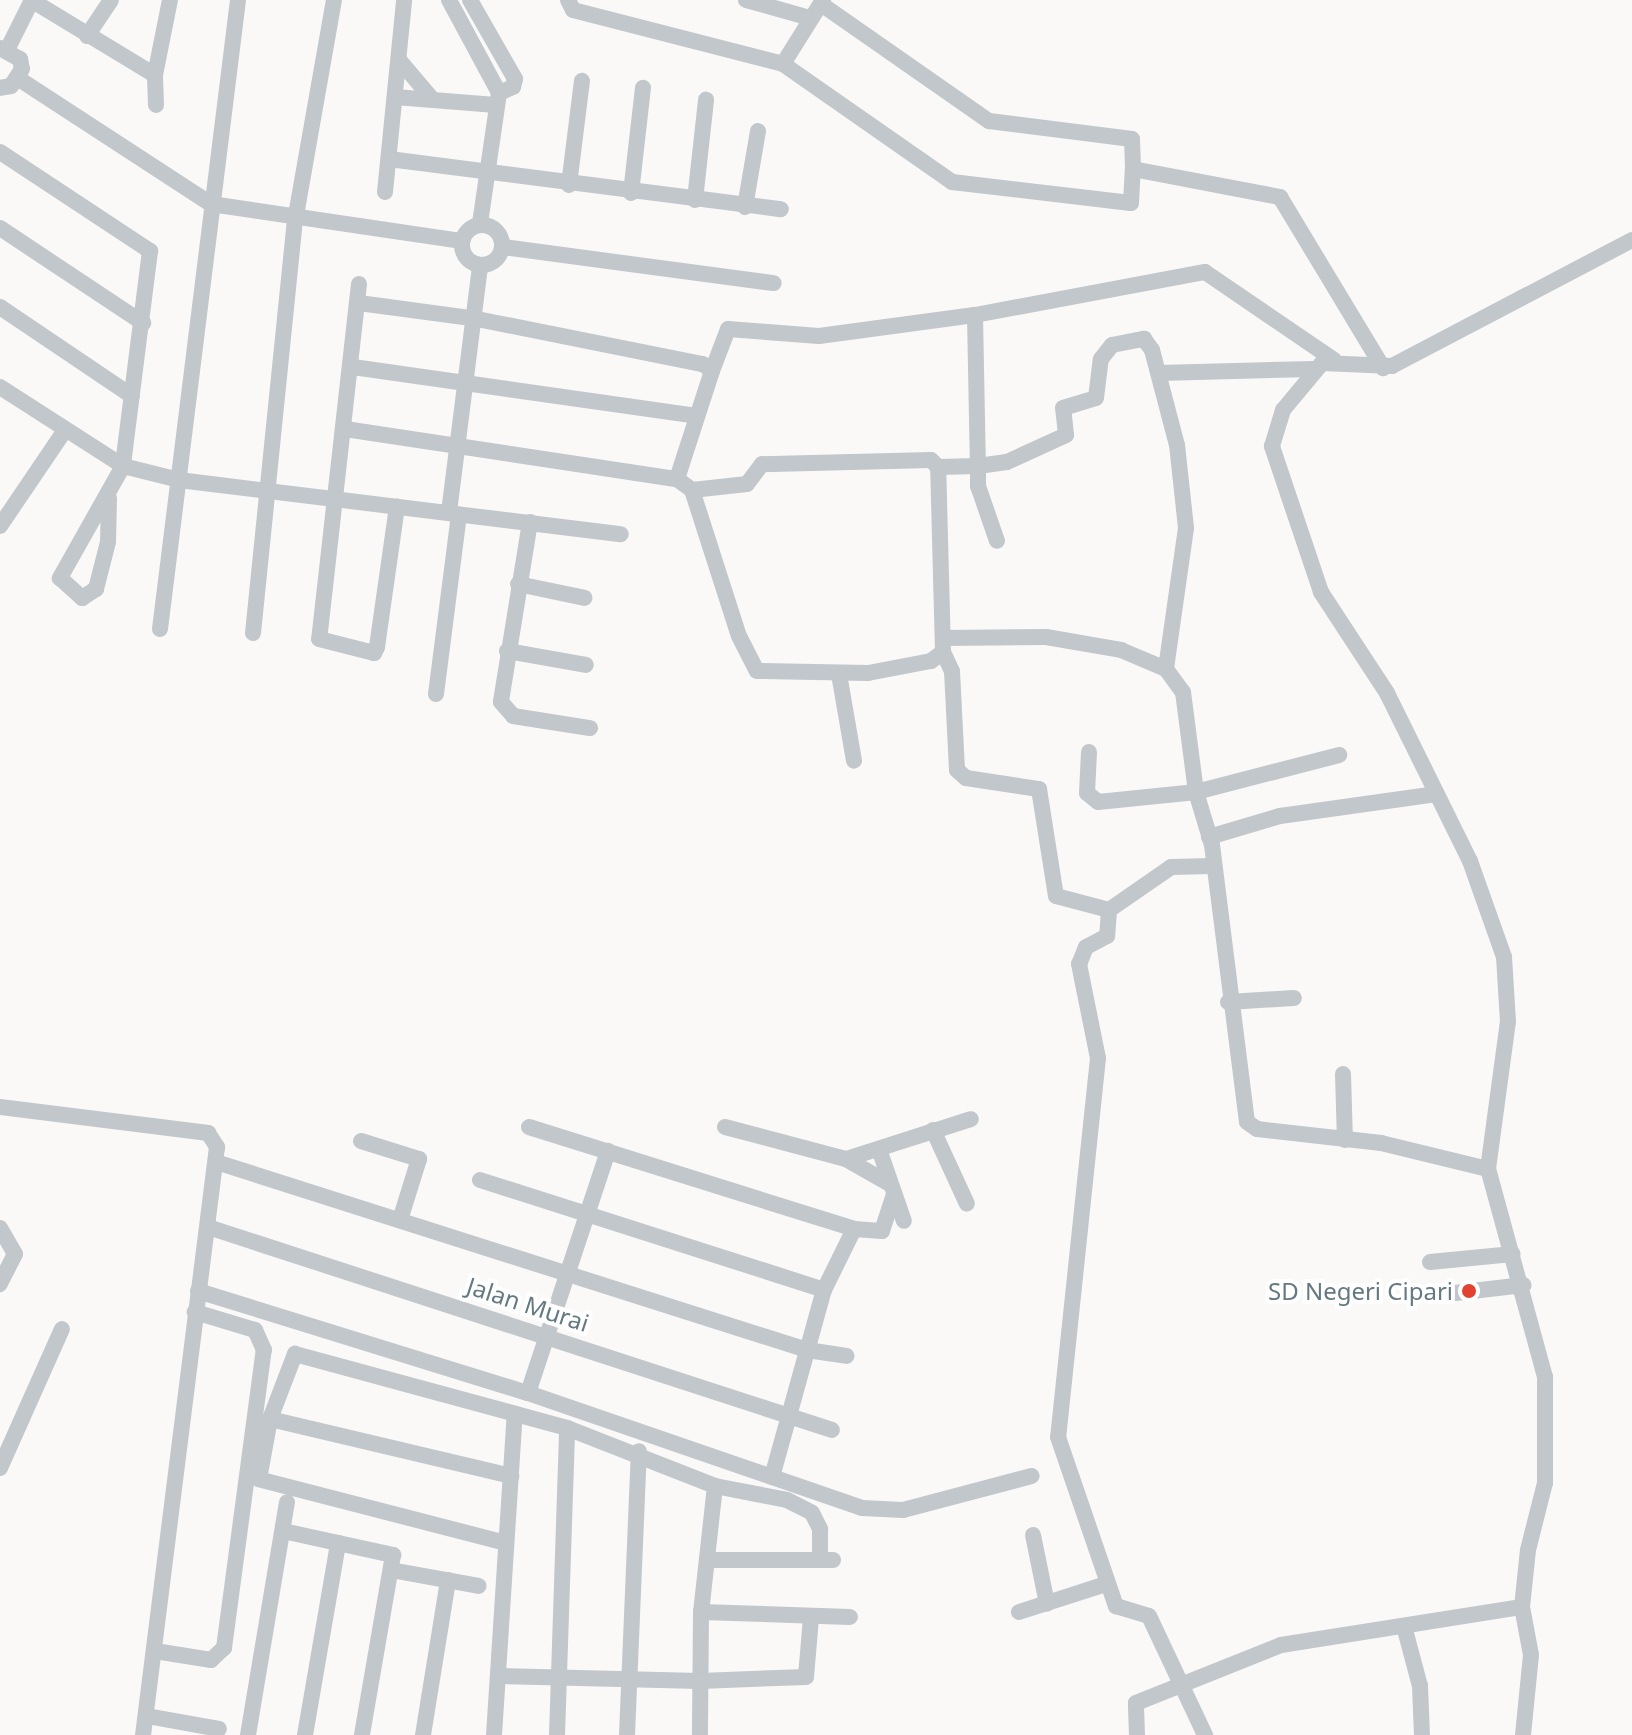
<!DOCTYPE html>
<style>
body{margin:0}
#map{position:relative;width:1632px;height:1735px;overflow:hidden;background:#faf9f8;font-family:"Noto Sans",sans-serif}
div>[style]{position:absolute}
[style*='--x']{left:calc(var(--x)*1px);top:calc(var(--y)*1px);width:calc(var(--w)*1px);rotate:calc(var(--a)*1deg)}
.minor>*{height:16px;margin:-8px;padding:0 8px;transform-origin:8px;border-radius:8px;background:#c1c7ca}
.minor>.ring{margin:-8px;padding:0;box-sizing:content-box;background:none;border:16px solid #c1c7ca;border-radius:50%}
.dots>*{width:22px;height:22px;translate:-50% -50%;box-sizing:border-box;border:4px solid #fff;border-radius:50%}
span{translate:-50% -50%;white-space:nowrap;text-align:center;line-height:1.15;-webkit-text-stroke:8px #fff;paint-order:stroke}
.poi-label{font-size:24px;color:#657982}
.right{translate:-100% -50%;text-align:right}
.street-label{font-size:24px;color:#657982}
</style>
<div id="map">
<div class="minor">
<i style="--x:31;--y:0;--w:145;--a:31.2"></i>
<i style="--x:449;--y:0;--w:106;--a:61.7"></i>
<i style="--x:499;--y:93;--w:132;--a:98.3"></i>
<i style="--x:470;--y:0;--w:91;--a:60.3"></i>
<i style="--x:515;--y:79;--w:8;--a:104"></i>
<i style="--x:513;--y:87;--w:15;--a:157"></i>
<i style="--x:568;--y:0;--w:11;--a:63"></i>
<i style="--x:573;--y:10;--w:217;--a:14.4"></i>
<i style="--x:746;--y:0;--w:66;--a:15.7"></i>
<i style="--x:823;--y:0;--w:75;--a:122"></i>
<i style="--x:783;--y:64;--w:206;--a:34.9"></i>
<i style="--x:952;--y:182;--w:180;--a:6.7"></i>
<i style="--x:1131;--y:203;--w:34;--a:-87"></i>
<i style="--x:821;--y:4;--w:205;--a:34.9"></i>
<i style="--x:989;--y:121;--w:144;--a:7.2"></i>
<i style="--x:1132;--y:139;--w:30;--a:88"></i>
<i style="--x:1133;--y:169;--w:150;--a:10.8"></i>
<i style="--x:1280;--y:197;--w:200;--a:58.9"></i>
<i style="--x:87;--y:36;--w:43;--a:-56.3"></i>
<i style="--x:0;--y:48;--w:23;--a:29"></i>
<i style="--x:20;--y:59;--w:10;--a:79"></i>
<i style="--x:22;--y:69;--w:20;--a:123"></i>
<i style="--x:11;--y:86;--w:11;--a:170"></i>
<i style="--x:8;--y:48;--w:54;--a:-63.4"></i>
<i style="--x:399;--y:60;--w:52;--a:49.6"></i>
<i style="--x:19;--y:79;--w:229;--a:33.1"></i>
<i style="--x:211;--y:204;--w:254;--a:8.4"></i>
<i style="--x:395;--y:97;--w:101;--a:4.5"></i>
<i style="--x:156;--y:105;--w:30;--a:-92"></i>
<i style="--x:155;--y:75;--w:76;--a:-78.7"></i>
<i style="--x:0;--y:152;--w:180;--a:33.4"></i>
<i style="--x:150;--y:251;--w:217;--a:97.2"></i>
<i style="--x:123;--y:466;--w:129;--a:119.4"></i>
<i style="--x:60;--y:578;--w:30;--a:42"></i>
<i style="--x:82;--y:598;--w:17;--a:-33"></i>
<i style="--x:96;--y:589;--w:49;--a:-75.7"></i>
<i style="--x:108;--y:542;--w:44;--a:-88.7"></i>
<i style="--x:389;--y:159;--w:395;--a:7.3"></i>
<i style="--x:569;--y:185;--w:105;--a:-82.9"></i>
<i style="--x:385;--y:192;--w:193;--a:-84.3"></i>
<i style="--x:631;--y:193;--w:106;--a:-83.5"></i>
<i style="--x:695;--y:200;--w:101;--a:-83.7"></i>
<i style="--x:745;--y:207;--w:77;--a:-80.3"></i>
<i class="ring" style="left:462px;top:225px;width:24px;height:24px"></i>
<i style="--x:0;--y:228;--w:172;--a:33.6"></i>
<i style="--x:503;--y:247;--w:273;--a:7.6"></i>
<i style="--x:359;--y:284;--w:357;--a:96.4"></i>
<i style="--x:319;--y:639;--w:57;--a:14.3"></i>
<i style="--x:374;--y:653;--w:7;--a:-63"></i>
<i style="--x:377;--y:647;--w:142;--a:-81.9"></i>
<i style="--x:359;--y:303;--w:119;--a:7.7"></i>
<i style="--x:477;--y:319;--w:230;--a:11.3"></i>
<i style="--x:703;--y:364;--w:11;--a:38"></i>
<i style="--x:712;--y:371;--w:114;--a:108"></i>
<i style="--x:0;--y:307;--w:159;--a:34"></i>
<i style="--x:975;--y:315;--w:151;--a:88.9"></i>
<i style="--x:978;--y:466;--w:29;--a:-8"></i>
<i style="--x:1007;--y:462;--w:65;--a:-24.6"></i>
<i style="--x:1066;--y:435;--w:27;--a:-96"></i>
<i style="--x:1063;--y:408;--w:34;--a:-17"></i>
<i style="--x:1096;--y:398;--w:39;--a:-83"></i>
<i style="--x:1101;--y:359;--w:18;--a:-52"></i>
<i style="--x:1112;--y:345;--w:33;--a:-11"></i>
<i style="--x:1144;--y:339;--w:14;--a:54"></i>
<i style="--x:1152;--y:350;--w:98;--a:75.3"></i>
<i style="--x:1177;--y:445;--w:83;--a:83.8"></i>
<i style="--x:1186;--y:528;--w:142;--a:98.1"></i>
<i style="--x:353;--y:367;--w:347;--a:8.1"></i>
<i style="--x:712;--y:371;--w:45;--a:-69.1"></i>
<i style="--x:728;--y:329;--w:91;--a:4.4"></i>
<i style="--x:819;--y:336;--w:157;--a:-7.7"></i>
<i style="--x:975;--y:315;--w:234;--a:-10.6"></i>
<i style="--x:1205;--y:272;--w:156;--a:34.3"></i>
<i style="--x:1159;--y:373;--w:155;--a:-1.5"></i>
<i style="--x:0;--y:387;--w:146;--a:32.7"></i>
<i style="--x:123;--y:466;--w:58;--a:14"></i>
<i style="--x:179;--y:480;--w:445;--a:7"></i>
<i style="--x:345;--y:429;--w:336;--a:8.6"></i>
<i style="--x:677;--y:479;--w:19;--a:36"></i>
<i style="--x:692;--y:490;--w:153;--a:72.2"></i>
<i style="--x:739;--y:636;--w:39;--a:63"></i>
<i style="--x:757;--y:671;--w:111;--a:1"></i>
<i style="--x:868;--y:673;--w:64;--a:-10.8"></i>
<i style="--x:931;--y:661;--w:15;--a:-37"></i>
<i style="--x:943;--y:652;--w:185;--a:-91.5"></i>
<i style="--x:938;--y:467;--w:10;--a:-135"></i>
<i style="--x:931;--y:460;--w:169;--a:178.6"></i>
<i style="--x:762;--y:464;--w:25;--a:127"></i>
<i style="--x:747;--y:484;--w:55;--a:173.8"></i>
<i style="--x:938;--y:467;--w:40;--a:-1.4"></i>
<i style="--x:978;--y:466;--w:20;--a:90"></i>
<i style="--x:978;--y:486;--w:58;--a:70.9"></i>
<i style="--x:449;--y:512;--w:249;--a:-82.8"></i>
<i style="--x:530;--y:522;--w:182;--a:99.2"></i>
<i style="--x:501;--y:702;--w:18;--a:49"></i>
<i style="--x:513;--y:716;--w:78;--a:8.9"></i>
<i style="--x:0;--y:526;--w:116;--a:-55.9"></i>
<i style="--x:518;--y:584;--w:68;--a:11.8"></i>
<i style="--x:160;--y:629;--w:634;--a:-82.93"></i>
<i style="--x:253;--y:633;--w:414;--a:-84.2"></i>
<i style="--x:295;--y:221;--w:224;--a:-80"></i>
<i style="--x:944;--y:638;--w:102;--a:-0.6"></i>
<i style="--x:1046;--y:637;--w:76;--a:9.8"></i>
<i style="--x:1121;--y:650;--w:49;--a:22.9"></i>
<i style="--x:1166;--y:669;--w:29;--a:54"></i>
<i style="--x:1183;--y:692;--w:101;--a:82.6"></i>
<i style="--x:1196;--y:792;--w:55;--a:73.2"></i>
<i style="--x:1212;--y:845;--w:279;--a:82.8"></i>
<i style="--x:1247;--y:1122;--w:12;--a:35"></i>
<i style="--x:1257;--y:1129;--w:125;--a:6.4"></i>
<i style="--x:1381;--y:1143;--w:110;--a:13.7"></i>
<i style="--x:507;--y:651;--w:80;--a:10"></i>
<i style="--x:943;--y:652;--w:21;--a:65"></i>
<i style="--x:952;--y:671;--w:99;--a:87.1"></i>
<i style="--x:957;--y:770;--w:12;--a:42"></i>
<i style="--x:966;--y:778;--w:74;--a:8.6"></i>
<i style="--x:1039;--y:789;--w:108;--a:81"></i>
<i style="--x:1056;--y:896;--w:55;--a:14.8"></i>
<i style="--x:1109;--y:910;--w:75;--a:-34.7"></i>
<i style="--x:1171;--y:867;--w:40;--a:-1.4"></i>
<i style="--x:839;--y:674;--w:88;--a:80.2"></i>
<i style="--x:436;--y:694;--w:181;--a:-82.7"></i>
<i style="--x:1089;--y:752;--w:41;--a:92.8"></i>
<i style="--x:1087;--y:793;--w:14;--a:39"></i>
<i style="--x:1098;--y:802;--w:99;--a:-5.8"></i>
<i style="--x:1196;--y:792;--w:148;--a:-14.5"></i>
<i style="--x:1209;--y:837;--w:74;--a:-16.5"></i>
<i style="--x:1280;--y:816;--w:158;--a:-8"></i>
<i style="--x:1109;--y:910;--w:26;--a:94"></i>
<i style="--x:1107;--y:936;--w:24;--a:152"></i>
<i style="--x:1086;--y:947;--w:18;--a:112"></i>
<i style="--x:1079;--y:964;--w:96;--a:78.6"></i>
<i style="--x:1098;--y:1058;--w:381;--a:96"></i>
<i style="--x:1058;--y:1437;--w:179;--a:71.1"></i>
<i style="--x:1116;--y:1606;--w:34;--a:17"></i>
<i style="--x:1149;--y:1616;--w:132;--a:64.8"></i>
<i style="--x:1228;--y:1002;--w:66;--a:-3.5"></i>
<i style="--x:1343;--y:1074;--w:66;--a:88.3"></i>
<i style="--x:0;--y:1107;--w:210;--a:7.1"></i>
<i style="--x:208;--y:1133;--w:17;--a:57"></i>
<i style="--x:217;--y:1147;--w:593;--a:97.17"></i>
<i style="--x:529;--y:1127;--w:341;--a:17.4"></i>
<i style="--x:854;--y:1229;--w:28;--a:4"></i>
<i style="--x:882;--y:1231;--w:39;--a:-72"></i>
<i style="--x:725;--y:1127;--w:125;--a:14.8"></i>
<i style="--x:846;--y:1159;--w:131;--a:-17.7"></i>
<i style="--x:933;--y:1130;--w:81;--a:65.3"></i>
<i style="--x:361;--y:1141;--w:61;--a:17.2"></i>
<i style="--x:419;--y:1159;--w:64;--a:107.3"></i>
<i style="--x:879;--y:1149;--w:76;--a:70.9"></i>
<i style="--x:846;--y:1159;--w:48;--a:29.7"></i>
<i style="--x:216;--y:1162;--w:620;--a:17.65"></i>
<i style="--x:807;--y:1350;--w:40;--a:8.5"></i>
<i style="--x:480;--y:1180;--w:361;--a:17.7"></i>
<i style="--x:208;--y:1227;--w:656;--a:18.02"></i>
<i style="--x:0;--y:1228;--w:30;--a:60"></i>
<i style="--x:15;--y:1254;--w:34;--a:117"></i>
<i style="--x:1430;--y:1262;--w:83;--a:-5.5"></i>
<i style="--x:198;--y:1291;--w:345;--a:17.2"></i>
<i style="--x:528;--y:1393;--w:353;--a:19"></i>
<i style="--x:862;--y:1508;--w:41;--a:2.8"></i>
<i style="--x:903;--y:1510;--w:133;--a:-14.8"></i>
<i style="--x:1455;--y:1293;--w:69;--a:-6.6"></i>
<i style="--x:528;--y:1393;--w:255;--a:-71.7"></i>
<i style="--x:270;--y:1419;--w:248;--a:13.3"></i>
<i style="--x:0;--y:1468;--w:152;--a:-66"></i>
<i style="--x:772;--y:1477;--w:194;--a:-74.5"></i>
<i style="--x:824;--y:1290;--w:68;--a:-63.8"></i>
<i style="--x:715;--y:1486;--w:73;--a:11"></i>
<i style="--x:787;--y:1500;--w:28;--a:27"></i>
<i style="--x:812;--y:1513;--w:18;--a:63"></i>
<i style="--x:820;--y:1529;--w:28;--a:90"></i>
<i style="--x:283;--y:1531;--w:113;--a:12.3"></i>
<i style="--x:393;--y:1555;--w:183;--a:99.8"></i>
<i style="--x:1033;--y:1535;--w:70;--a:78.5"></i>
<i style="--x:502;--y:1542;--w:251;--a:-165.5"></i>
<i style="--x:259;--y:1479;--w:61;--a:-79.6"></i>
<i style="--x:270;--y:1419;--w:70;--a:-69"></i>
<i style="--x:295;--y:1354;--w:282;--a:15.2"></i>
<i style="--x:567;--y:1428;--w:159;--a:21.4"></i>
<i style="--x:715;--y:1486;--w:127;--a:96.3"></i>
<i style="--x:701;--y:1612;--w:123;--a:90.5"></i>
<i style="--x:709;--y:1560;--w:124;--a:0"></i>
<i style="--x:391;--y:1570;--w:89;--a:10.3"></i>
<i style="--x:701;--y:1612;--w:149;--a:1.9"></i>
<i style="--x:1019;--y:1612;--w:91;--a:-17.8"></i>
<i style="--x:1404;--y:1626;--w:62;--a:75.1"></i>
<i style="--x:1420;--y:1686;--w:49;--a:87.7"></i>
<i style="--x:155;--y:1651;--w:57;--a:9.1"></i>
<i style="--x:211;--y:1660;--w:18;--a:-43"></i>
<i style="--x:224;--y:1648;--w:301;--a:-82.4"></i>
<i style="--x:264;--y:1350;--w:22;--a:-114"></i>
<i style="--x:255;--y:1330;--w:63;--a:-163.3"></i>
<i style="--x:498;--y:1676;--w:202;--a:1.4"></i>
<i style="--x:700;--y:1681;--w:106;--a:-2.2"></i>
<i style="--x:806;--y:1677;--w:60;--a:-85.2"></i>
<i style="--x:147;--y:1716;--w:73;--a:10.2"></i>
<i style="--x:248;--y:1735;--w:236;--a:-80.5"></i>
<i style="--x:305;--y:1735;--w:195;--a:-80.2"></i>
<i style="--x:423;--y:1735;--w:157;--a:-80.8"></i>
<i style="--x:494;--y:1735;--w:322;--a:-86.3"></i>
<i style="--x:557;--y:1735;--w:307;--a:-88.1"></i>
<i style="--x:627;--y:1735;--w:284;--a:-87.6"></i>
<i style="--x:1137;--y:1735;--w:32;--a:-92"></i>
<i style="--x:1136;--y:1703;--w:156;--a:-21.8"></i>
<i style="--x:1281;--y:1645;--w:244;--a:-9"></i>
<i style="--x:1523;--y:1735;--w:80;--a:-84.3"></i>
<i style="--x:1531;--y:1655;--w:49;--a:-100.6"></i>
<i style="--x:1522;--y:1607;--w:57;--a:-84"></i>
<i style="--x:1528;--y:1550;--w:69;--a:-75.8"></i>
<i style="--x:1545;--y:1483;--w:106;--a:-90"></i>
<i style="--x:1545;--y:1377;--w:216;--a:-105.3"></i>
<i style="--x:1488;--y:1169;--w:148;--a:-82.3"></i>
<i style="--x:1508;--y:1022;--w:65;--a:-93.5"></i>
<i style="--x:1504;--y:957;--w:102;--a:-109.5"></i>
<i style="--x:1470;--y:861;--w:187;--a:-116.3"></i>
<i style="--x:1387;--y:693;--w:121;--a:-123.2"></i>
<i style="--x:1321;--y:592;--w:154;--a:-108.6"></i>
<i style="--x:1272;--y:446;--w:38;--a:-73"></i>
<i style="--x:1283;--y:410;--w:61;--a:-50.3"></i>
<i style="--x:1322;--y:363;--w:70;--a:2.5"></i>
<i style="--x:1392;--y:366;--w:271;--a:-27.7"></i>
</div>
<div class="dots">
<i style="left:1469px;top:1291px;background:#e14330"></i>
</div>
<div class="poi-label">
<span class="right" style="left:1453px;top:1291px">SD Negeri Cipari</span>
</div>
<div class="street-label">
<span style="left:528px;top:1304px;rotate:18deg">Jalan Murai</span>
</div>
</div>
